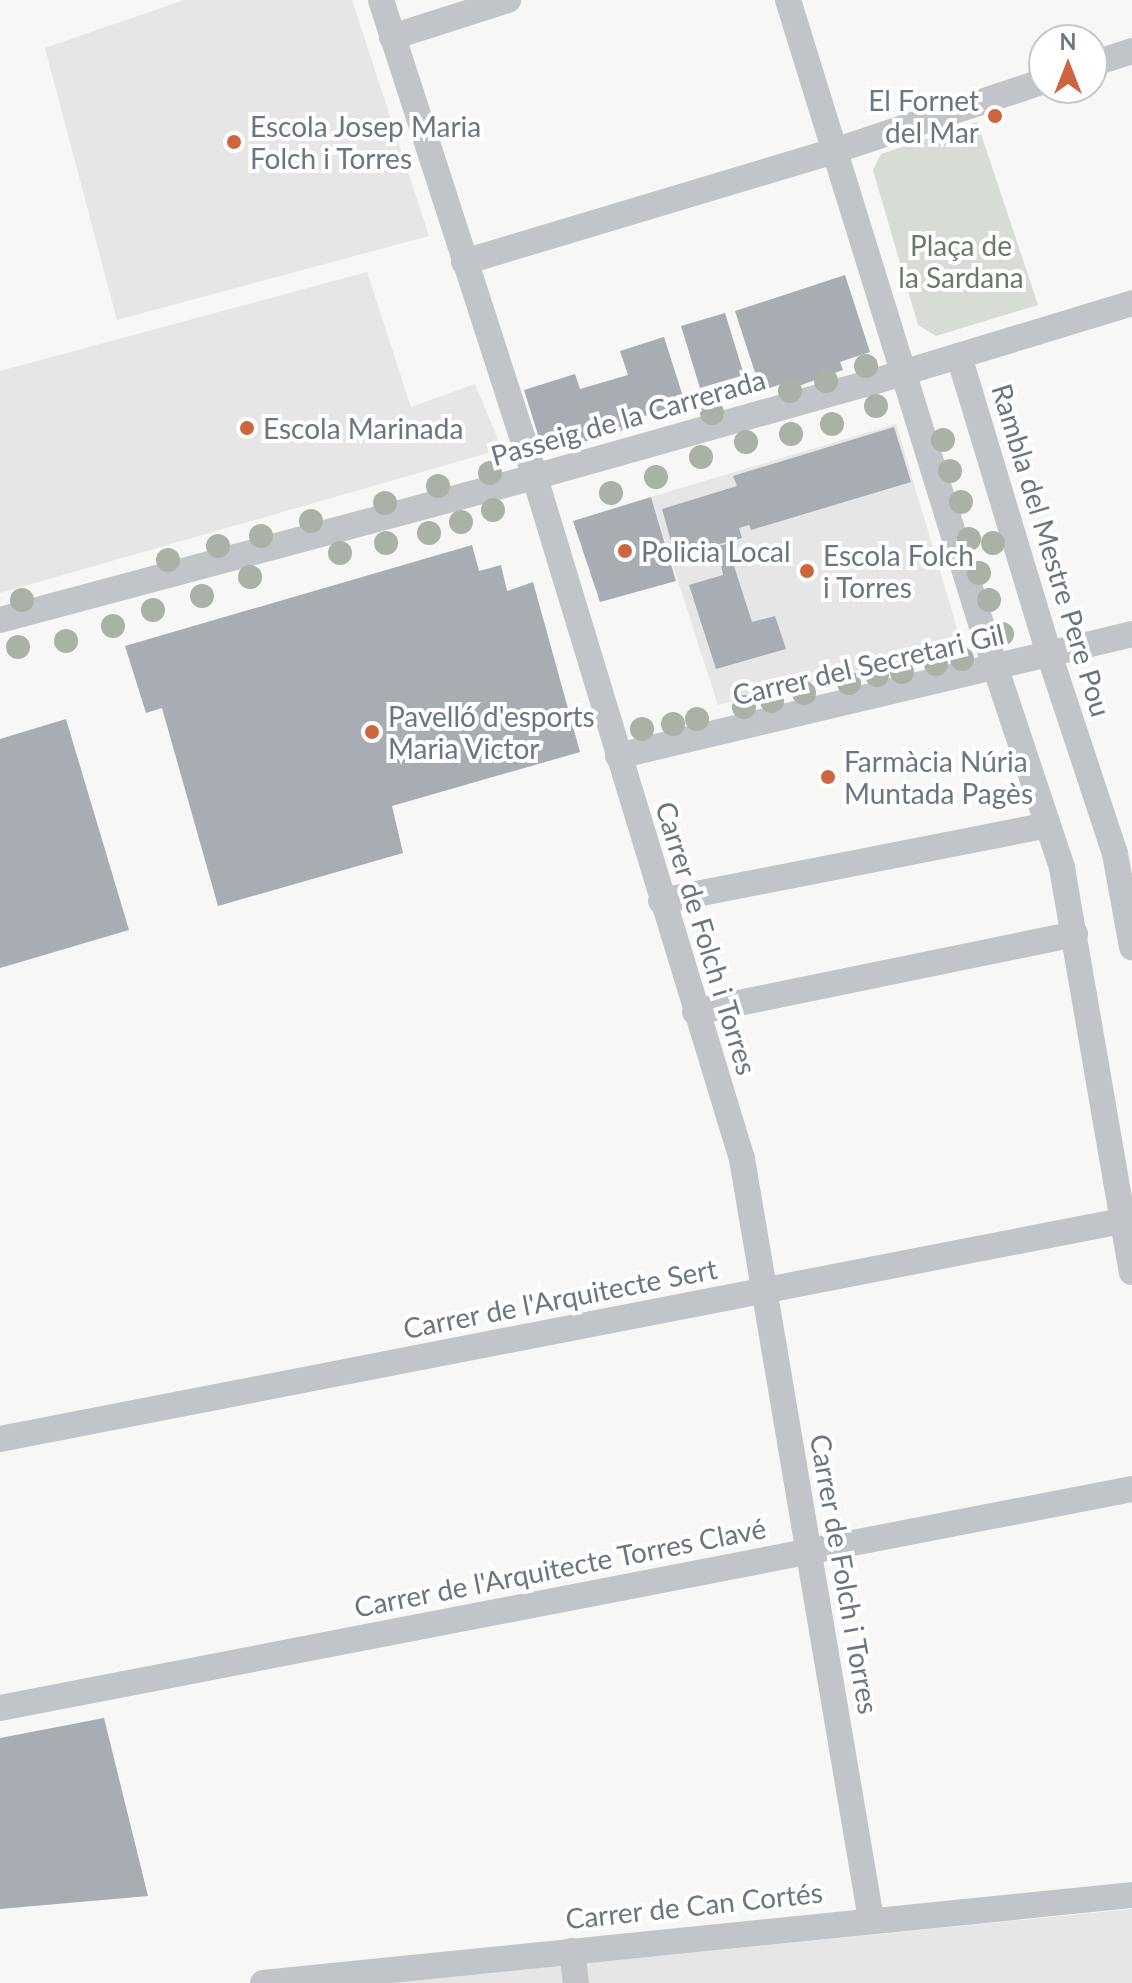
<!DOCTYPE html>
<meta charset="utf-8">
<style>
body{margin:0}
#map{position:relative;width:1132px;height:1983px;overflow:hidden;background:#f7f7f5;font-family:Lato,sans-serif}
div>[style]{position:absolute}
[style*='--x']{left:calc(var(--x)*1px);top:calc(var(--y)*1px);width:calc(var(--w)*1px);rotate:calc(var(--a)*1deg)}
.built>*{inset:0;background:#e5e6e5}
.green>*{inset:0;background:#d7dcd5}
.building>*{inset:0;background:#a7adb3}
.street>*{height:26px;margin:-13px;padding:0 13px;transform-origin:13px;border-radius:13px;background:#c1c4c8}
.trees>*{width:24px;height:24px;margin:-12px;border-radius:50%;background:#aab2a7}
.dots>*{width:22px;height:22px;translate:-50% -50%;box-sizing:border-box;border:4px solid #fff;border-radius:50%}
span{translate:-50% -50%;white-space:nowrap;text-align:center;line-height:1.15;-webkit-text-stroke:8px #fff;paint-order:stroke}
.poi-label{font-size:28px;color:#6a7682}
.right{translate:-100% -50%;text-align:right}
.left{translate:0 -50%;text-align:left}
.park-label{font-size:28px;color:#6b7a68}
.street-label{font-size:28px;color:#6a7682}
.north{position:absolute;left:1028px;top:24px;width:80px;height:80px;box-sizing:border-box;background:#fff;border:2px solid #c3c8cd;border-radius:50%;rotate:0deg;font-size:22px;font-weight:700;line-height:32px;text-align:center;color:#6a7682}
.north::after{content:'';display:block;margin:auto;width:28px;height:36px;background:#cd663f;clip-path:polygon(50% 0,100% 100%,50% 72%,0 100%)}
</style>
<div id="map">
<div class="built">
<i style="clip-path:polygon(184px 0,352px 0,429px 236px,117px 320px,45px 48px)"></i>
<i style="clip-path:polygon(367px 272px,411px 407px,475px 384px,502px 449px,0 593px,0 371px)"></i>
<i style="clip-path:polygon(896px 424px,962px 645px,718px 705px,651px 497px)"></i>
<i style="clip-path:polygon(1132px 1909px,1132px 1983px,385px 1983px)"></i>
</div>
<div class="green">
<i style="clip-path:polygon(977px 122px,1038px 305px,936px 336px,918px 325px,873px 170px,881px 154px)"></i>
</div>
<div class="building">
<i style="clip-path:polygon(845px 275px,870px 352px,840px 362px,843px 370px,793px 388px,790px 381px,761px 391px,735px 311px)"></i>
<i style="clip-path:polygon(725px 313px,744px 375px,700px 388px,681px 326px)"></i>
<i style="clip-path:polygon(664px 337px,685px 403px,641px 417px,643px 424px,544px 454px,524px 390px,575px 374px,580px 389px,628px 375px,620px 351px)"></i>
<i style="clip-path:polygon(894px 427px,911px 482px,751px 530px,749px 525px,739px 528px,742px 538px,675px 556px,662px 509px,737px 486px,733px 476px)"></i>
<i style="clip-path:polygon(651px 497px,676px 581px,600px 602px,573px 521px)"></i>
<i style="clip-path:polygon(727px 544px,752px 622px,775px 616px,786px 649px,716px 669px,689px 585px,723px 575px,717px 546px)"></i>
<i style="clip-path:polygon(472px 545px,479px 571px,501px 565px,507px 591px,533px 582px,580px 752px,392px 806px,403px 853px,218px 906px,162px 708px,146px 713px,125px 646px)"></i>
<i style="clip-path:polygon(66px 719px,129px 930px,0 968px,0 739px)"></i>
<i style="clip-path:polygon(104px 1718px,148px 1896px,0 1909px,0 1738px)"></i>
</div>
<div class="street">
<i style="--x:381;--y:0;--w:481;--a:72.1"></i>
<i style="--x:529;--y:458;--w:733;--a:73.1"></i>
<i style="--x:742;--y:1159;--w:771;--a:80.37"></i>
<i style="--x:788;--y:0;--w:659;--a:72.8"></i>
<i style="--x:983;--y:630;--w:251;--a:71.6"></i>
<i style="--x:1062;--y:868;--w:410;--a:80.2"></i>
<i style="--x:392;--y:37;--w:122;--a:-17.7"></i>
<i style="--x:1092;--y:64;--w:42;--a:-18"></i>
<i style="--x:464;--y:262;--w:389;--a:-16.7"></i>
<i style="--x:837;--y:150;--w:218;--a:-18.4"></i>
<i style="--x:959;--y:356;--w:311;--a:73.2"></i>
<i style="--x:1049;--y:654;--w:211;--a:71.7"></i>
<i style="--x:1115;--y:854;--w:95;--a:79.6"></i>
<i style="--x:0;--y:620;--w:553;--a:-14.99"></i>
<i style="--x:534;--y:477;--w:355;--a:-15.7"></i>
<i style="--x:876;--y:381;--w:268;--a:-16.9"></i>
<i style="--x:618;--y:756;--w:528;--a:-13.35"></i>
<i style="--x:661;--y:901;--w:394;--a:-11.1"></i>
<i style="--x:695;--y:1012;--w:388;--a:-11.6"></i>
<i style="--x:0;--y:1439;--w:1153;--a:-11"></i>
<i style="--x:0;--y:1708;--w:1153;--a:-10.95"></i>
<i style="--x:572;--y:1951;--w:32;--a:83"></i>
<i style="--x:263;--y:1983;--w:873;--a:-5.78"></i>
</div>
<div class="trees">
<i style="left:866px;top:366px"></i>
<i style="left:826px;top:381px"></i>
<i style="left:790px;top:391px"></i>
<i style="left:876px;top:406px"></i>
<i style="left:712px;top:413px"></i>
<i style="left:832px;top:424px"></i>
<i style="left:791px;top:434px"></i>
<i style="left:943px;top:440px"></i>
<i style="left:746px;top:442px"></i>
<i style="left:701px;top:457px"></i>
<i style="left:950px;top:471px"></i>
<i style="left:490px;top:473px"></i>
<i style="left:656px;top:477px"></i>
<i style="left:438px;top:486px"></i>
<i style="left:611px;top:493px"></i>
<i style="left:961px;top:502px"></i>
<i style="left:385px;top:503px"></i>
<i style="left:493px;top:510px"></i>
<i style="left:311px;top:521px"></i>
<i style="left:461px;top:522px"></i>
<i style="left:429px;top:533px"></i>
<i style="left:261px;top:536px"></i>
<i style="left:969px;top:539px"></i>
<i style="left:386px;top:543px"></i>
<i style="left:993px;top:543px"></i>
<i style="left:218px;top:546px"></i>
<i style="left:340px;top:553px"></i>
<i style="left:168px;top:560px"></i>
<i style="left:979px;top:573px"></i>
<i style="left:250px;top:577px"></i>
<i style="left:202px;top:596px"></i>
<i style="left:22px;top:600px"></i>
<i style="left:989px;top:600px"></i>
<i style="left:153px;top:610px"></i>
<i style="left:113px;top:626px"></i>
<i style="left:1002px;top:634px"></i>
<i style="left:66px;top:641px"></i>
<i style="left:18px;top:647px"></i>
<i style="left:962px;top:659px"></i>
<i style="left:936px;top:664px"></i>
<i style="left:902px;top:672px"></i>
<i style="left:877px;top:675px"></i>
<i style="left:849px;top:683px"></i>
<i style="left:804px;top:693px"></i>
<i style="left:772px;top:701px"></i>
<i style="left:744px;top:707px"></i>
<i style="left:697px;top:719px"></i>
<i style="left:673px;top:724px"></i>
<i style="left:642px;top:729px"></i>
</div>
<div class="dots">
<i style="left:995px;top:116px;background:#cd663f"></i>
<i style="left:234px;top:142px;background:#cd663f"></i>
<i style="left:247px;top:428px;background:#cd663f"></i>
<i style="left:625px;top:551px;background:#cd663f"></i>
<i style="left:807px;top:571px;background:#cd663f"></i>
<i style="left:372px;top:732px;background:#cd663f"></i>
<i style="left:828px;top:777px;background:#cd663f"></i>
</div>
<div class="poi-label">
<span class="right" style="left:979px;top:116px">El Fornet<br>del Mar</span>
<span class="left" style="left:250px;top:142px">Escola Josep Maria<br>Folch i Torres</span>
<span class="left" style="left:263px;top:428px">Escola Marinada</span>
<span class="left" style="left:641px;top:551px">Policia Local</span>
<span class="left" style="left:823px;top:571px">Escola Folch<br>i Torres</span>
<span class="left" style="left:388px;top:732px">Pavelló d'esports<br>Maria Victor</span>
<span class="left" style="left:844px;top:777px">Farmàcia Núria<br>Muntada Pagès</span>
</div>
<div class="park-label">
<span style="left:961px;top:261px">Plaça de<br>la Sardana</span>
</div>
<div class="street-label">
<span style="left:628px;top:417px;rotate:-16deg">Passeig de la Carrerada</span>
<span style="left:1052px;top:550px;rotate:73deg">Rambla del Mestre Pere Pou</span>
<span style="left:868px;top:664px;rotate:-13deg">Carrer del Secretari Gil</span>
<span style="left:707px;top:938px;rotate:73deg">Carrer de Folch i Torres</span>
<span style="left:560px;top:1298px;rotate:-11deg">Carrer de l'Arquitecte Sert</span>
<span style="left:560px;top:1567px;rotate:-11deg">Carrer de l'Arquitecte Torres Clavé</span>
<span style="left:845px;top:1574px;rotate:80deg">Carrer de Folch i Torres</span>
<span style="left:694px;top:1905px;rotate:-6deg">Carrer de Can Cortés</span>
</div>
<div class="north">N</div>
</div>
